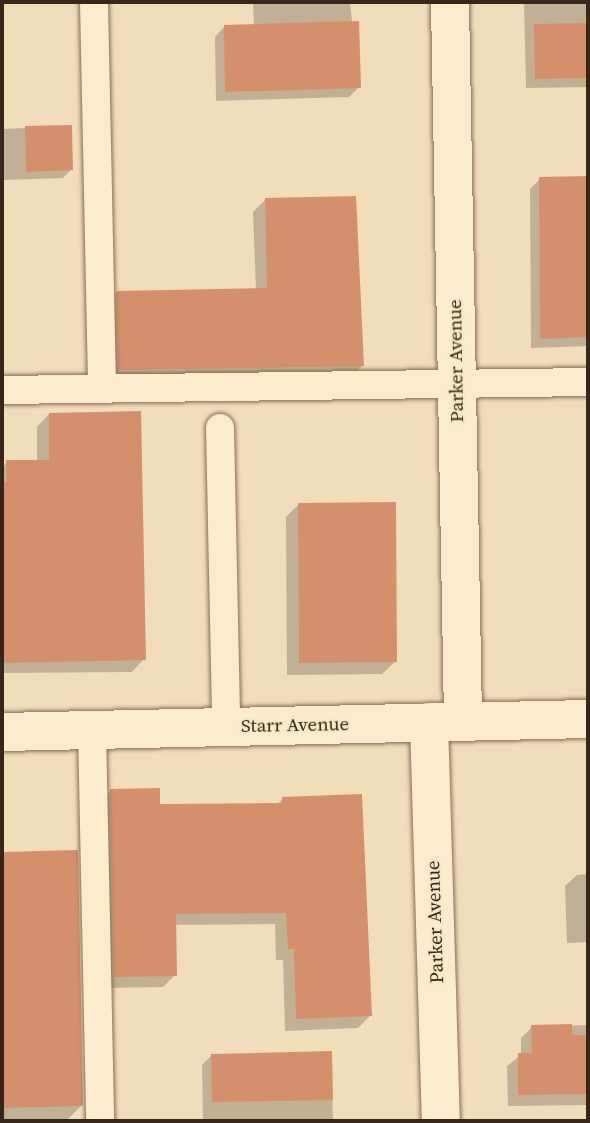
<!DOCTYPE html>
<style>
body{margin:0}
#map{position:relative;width:590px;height:1123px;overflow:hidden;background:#f2ddba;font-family:"Source Serif 4",serif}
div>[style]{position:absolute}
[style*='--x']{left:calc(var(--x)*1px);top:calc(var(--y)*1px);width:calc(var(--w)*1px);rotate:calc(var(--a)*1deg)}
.shadow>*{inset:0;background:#0003}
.building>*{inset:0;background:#d4906c}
.roads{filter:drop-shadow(0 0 2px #8a6c53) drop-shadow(0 0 2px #8a6c53)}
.lane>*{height:28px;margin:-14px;padding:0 14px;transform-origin:14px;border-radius:14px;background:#fcebcd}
.street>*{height:38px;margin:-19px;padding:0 19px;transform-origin:19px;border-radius:19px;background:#fcebcd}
.secondary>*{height:38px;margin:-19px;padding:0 19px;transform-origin:19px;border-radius:19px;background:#fcebcd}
span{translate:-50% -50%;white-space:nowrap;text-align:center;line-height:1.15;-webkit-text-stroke:5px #f8e8ca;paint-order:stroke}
.street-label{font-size:19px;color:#372619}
.frame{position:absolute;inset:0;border:4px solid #372619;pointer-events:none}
</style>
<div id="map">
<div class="shadow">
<i style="clip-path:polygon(253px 2px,350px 2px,359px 87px,349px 97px,216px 101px,215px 37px,224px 27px,254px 26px)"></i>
<i style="clip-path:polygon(524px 2px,588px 2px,588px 87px,526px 88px)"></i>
<i style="clip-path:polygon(70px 126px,72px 169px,63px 178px,2px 180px,2px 129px)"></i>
<i style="clip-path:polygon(588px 177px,588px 346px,531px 348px,530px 189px,540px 179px)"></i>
<i style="clip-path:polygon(265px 200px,362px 366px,350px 378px,107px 382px,105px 304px,117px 292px,256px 290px,253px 212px)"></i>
<i style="clip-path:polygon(49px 414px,144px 659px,132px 672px,2px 673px,2px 468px,7px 462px,37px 462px,37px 427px)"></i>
<i style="clip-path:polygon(299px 504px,395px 662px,382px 674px,287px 675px,286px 517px)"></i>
<i style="clip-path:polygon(111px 791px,158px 806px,276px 805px,283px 799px,370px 1016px,358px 1028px,285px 1031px,283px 960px,276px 960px,275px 924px,174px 925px,175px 975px,163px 987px,102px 988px,99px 803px)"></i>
<i style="clip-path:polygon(76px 852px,81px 1106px,67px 1120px,2px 1121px,2px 854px)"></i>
<i style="clip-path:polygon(588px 874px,588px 986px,587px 942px,567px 943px,565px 886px,577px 875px)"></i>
<i style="clip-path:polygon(588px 1025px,588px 1105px,508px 1106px,507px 1066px,521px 1055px,521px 1038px,532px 1027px)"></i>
<i style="clip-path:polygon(331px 1052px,333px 1121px,203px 1121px,202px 1065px,211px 1056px)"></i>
</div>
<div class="building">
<i style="clip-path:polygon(359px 21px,361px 88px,225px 92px,224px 25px)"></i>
<i style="clip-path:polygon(588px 23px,588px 78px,535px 79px,534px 24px)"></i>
<i style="clip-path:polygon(72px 125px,73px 170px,26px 172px,25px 126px)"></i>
<i style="clip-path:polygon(588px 176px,588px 337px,540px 339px,539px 177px)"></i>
<i style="clip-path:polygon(356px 196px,364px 366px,118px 370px,117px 291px,267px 288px,265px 198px)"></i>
<i style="clip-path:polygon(141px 411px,146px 660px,2px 663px,2px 482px,7px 482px,6px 460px,49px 460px,49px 413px)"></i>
<i style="clip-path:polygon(396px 502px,397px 662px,299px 663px,298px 503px)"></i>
<i style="clip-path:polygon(160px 788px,160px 804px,282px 803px,282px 797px,362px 794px,372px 1016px,296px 1019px,294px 949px,288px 949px,286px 913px,176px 914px,177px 976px,114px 977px,110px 789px)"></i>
<i style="clip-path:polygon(78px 850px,83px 1106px,2px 1108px,2px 852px)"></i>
<i style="clip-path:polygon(572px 1024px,572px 1035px,588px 1035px,588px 1094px,518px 1095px,518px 1053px,532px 1053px,531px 1025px)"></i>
<i style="clip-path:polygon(332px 1051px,333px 1100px,212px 1102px,211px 1054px)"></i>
</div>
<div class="roads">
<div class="lane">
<i style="--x:94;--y:2;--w:386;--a:88.8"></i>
<i style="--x:2;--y:390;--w:586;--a:-0.78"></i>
<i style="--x:220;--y:428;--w:298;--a:88.8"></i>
<i style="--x:92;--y:730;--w:391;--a:88.8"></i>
</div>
<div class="street">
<i style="--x:450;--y:2;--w:719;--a:88.96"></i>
<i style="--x:429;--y:722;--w:399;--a:88.3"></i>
</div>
<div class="secondary">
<i style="--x:2;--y:732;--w:586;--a:-1.27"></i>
</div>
</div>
<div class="street-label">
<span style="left:456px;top:361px;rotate:-91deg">Parker Avenue</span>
<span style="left:295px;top:725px;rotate:-1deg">Starr Avenue</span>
<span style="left:435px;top:922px;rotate:-92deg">Parker Avenue</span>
</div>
<div class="frame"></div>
</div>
